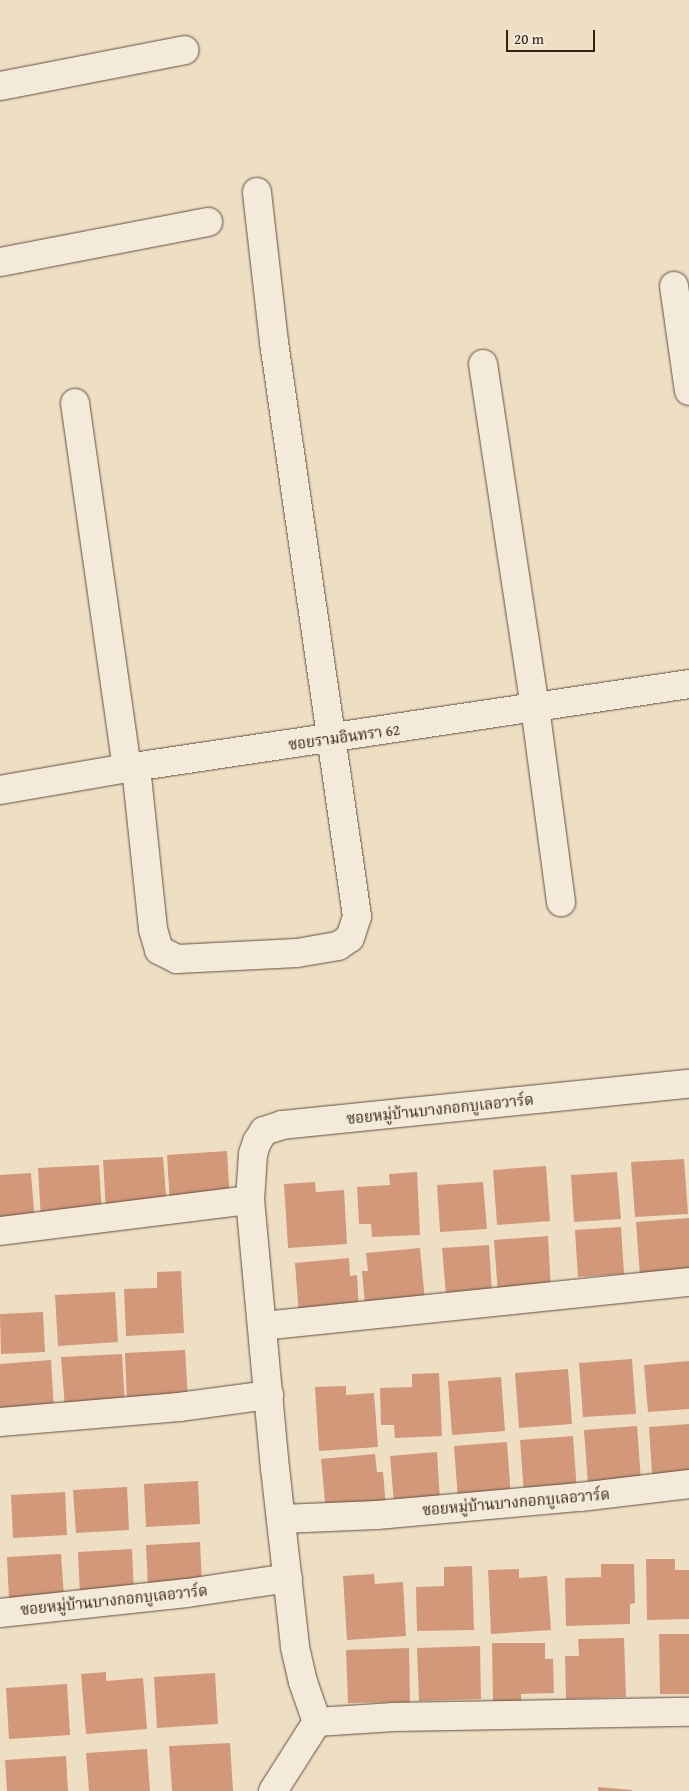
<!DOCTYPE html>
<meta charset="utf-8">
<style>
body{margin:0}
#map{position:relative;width:689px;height:1791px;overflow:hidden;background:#eedfc4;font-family:"Gentium Book Plus","Noto Serif Thai",serif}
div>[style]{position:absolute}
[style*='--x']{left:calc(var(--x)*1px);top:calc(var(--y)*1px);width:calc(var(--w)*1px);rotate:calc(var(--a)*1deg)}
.building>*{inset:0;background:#d29879}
.roads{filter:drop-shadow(0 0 1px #60503f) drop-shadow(0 0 1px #60503f)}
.street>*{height:28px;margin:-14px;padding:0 14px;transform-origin:14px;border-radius:14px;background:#f4ead9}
span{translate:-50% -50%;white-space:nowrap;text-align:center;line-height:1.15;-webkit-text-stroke:5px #f4ead9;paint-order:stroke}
.street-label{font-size:15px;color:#312113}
.scale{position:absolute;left:506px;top:30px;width:89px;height:22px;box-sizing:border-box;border:2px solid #312113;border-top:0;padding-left:6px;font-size:15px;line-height:18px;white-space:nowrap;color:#312113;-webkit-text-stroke:4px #f4ead9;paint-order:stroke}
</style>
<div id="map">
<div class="building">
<i style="clip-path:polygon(227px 1151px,230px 1202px,170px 1205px,167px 1155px)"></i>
<i style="clip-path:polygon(163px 1157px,167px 1208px,106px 1211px,103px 1160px)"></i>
<i style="clip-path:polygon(684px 1159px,688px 1214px,635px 1217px,631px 1162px)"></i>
<i style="clip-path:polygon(99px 1165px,102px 1216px,41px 1219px,38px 1168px)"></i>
<i style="clip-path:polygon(546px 1166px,550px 1221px,497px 1225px,493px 1170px)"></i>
<i style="clip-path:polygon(417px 1172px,420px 1235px,372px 1237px,371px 1224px,359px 1224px,357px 1187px,390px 1185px,389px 1174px)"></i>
<i style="clip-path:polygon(617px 1172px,621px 1219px,574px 1222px,571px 1175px)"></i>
<i style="clip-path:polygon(31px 1173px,35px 1224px,0 1226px,0 1175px)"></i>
<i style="clip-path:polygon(315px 1182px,316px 1192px,344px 1190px,347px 1244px,288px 1248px,284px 1184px)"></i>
<i style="clip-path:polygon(483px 1182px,487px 1229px,440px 1232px,437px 1185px)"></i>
<i style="clip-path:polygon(689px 1218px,689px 1273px,640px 1276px,636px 1222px)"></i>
<i style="clip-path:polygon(621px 1227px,624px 1274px,578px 1277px,575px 1230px)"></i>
<i style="clip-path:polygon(548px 1236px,551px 1291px,498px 1294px,494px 1240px)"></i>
<i style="clip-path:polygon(489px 1245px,492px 1293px,446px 1295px,442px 1248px)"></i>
<i style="clip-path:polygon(420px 1248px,425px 1301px,365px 1306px,362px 1271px,368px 1271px,366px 1253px)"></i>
<i style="clip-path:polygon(349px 1258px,350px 1276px,357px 1275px,359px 1311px,299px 1316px,295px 1263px)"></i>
<i style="clip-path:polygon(181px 1271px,184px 1333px,126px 1336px,124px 1289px,157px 1288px,157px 1272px)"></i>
<i style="clip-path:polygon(115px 1292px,118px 1342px,58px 1346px,55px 1295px)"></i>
<i style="clip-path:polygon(43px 1312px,45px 1352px,1px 1354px,0 1314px)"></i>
<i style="clip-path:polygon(185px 1350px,188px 1400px,127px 1404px,125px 1353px)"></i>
<i style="clip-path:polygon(122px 1354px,125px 1405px,65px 1408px,61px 1357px)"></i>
<i style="clip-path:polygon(632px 1359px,636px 1414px,583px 1417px,579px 1363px)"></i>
<i style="clip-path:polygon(51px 1360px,54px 1411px,0 1414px,0 1364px)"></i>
<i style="clip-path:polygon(689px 1361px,689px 1409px,648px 1412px,644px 1365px)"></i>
<i style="clip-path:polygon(568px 1369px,572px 1424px,519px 1428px,515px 1373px)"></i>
<i style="clip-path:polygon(439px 1373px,442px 1436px,395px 1438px,394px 1425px,381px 1425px,380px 1388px,412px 1387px,412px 1374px)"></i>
<i style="clip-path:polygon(501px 1377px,505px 1431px,452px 1435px,448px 1381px)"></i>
<i style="clip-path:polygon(346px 1386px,346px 1395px,374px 1393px,378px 1447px,319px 1451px,315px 1387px)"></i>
<i style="clip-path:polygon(689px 1424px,689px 1472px,652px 1474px,649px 1427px)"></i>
<i style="clip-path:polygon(637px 1426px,641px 1481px,588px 1485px,584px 1430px)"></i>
<i style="clip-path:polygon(573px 1436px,577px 1491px,524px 1495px,520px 1440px)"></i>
<i style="clip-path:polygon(507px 1442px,511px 1497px,458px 1500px,454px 1446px)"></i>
<i style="clip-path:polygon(437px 1452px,440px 1500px,394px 1503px,390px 1456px)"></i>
<i style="clip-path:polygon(375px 1454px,377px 1472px,383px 1472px,386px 1507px,326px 1512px,321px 1459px)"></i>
<i style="clip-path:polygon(198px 1481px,200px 1524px,146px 1527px,144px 1484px)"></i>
<i style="clip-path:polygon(127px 1487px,129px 1530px,76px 1533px,73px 1490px)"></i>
<i style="clip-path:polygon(65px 1492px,67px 1535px,13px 1538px,11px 1495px)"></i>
<i style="clip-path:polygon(200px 1542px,202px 1585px,148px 1588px,146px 1545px)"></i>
<i style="clip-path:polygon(132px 1549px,134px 1592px,80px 1595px,78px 1552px)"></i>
<i style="clip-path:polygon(61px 1554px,64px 1597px,9px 1600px,7px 1557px)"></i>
<i style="clip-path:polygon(646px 1559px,675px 1559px,675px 1570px,689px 1570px,689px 1619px,647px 1620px)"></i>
<i style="clip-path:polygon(601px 1564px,634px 1564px,635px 1603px,630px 1604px,630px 1624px,566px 1626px,565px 1578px,601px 1577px)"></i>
<i style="clip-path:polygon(472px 1566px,474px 1630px,417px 1631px,416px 1587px,444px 1586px,444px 1567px)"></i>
<i style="clip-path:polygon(519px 1569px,519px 1578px,547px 1576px,551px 1630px,491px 1634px,488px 1570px)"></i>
<i style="clip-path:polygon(374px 1574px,375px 1584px,403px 1582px,406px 1636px,347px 1640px,343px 1576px)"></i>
<i style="clip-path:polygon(659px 1634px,689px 1634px,689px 1694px,660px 1694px)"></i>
<i style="clip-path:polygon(624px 1638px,626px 1697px,566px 1699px,565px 1656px,579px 1656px,578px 1639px)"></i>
<i style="clip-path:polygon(492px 1643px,545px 1643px,545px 1659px,553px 1659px,554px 1693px,521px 1694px,521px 1703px,493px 1703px)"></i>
<i style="clip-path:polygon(480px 1646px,481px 1699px,419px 1701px,417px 1648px)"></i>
<i style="clip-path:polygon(409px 1648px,410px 1702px,348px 1703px,346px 1650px)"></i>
<i style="clip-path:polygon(106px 1672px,106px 1681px,143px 1678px,147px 1729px,86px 1734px,81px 1674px)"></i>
<i style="clip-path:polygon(215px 1673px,218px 1724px,157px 1728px,154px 1677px)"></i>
<i style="clip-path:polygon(67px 1684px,70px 1735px,9px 1739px,6px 1688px)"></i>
<i style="clip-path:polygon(230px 1743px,233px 1791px,172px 1791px,169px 1746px)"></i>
<i style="clip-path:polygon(147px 1749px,150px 1791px,89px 1791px,86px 1753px)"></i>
<i style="clip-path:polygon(66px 1756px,68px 1791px,7px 1791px,5px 1760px)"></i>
<i style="clip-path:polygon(598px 1787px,632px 1790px,632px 1791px,598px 1791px)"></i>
</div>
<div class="roads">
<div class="street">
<i style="--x:0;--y:86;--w:188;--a:-11"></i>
<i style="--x:0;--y:262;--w:212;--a:-10.9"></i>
<i style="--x:674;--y:286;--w:106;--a:81.9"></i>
<i style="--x:483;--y:364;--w:347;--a:81.4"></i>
<i style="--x:535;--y:707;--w:197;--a:82.4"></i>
<i style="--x:75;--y:403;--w:369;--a:81.9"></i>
<i style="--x:136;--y:767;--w:163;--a:84"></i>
<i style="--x:153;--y:929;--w:22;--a:74"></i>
<i style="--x:159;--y:950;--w:20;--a:27"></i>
<i style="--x:177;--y:959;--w:120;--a:-2.9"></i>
<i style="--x:297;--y:953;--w:42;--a:-9.7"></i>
<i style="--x:338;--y:946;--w:14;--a:-34"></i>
<i style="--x:350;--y:938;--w:23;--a:-72"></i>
<i style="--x:357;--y:916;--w:580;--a:-98.23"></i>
<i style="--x:274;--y:342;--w:151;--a:-96.5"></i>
<i style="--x:0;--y:790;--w:129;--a:-9.8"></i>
<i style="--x:127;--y:768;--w:568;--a:-8.5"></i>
<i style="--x:0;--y:1231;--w:252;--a:-7.1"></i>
<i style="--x:263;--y:1326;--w:428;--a:-5.9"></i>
<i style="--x:0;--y:1422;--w:180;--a:-4.8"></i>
<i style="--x:179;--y:1407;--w:91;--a:-7.6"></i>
<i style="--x:282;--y:1519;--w:95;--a:-2.4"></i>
<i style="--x:377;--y:1515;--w:204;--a:-5.1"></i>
<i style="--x:580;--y:1497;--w:110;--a:-6.8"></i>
<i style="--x:0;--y:1613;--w:188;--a:-6.1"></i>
<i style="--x:187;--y:1593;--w:102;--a:-8.4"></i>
<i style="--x:317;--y:1722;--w:77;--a:-3.7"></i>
<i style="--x:394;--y:1717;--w:295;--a:-1"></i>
<i style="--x:273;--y:1791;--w:82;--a:-57.5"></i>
<i style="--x:317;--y:1722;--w:42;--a:-109.3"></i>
<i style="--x:303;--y:1682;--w:37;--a:-103"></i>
<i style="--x:295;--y:1646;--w:178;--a:-96.4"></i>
<i style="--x:275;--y:1469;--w:270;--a:-95.3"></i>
<i style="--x:250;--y:1200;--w:46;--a:-86.3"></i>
<i style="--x:253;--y:1154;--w:13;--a:-72"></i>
<i style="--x:257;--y:1142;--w:13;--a:-58"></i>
<i style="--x:264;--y:1131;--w:19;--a:-18"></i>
<i style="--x:282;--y:1125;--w:409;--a:-5.8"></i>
</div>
</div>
<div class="street-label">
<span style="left:344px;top:737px;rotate:-8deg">ซอยรามอินทรา 62</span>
<span style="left:440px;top:1109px;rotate:-6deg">ซอยหมู่บ้านบางกอกบูเลอวาร์ด</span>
<span style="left:516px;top:1502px;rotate:-5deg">ซอยหมู่บ้านบางกอกบูเลอวาร์ด</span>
<span style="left:114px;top:1600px;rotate:-6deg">ซอยหมู่บ้านบางกอกบูเลอวาร์ด</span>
</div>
<div class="scale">20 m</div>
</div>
